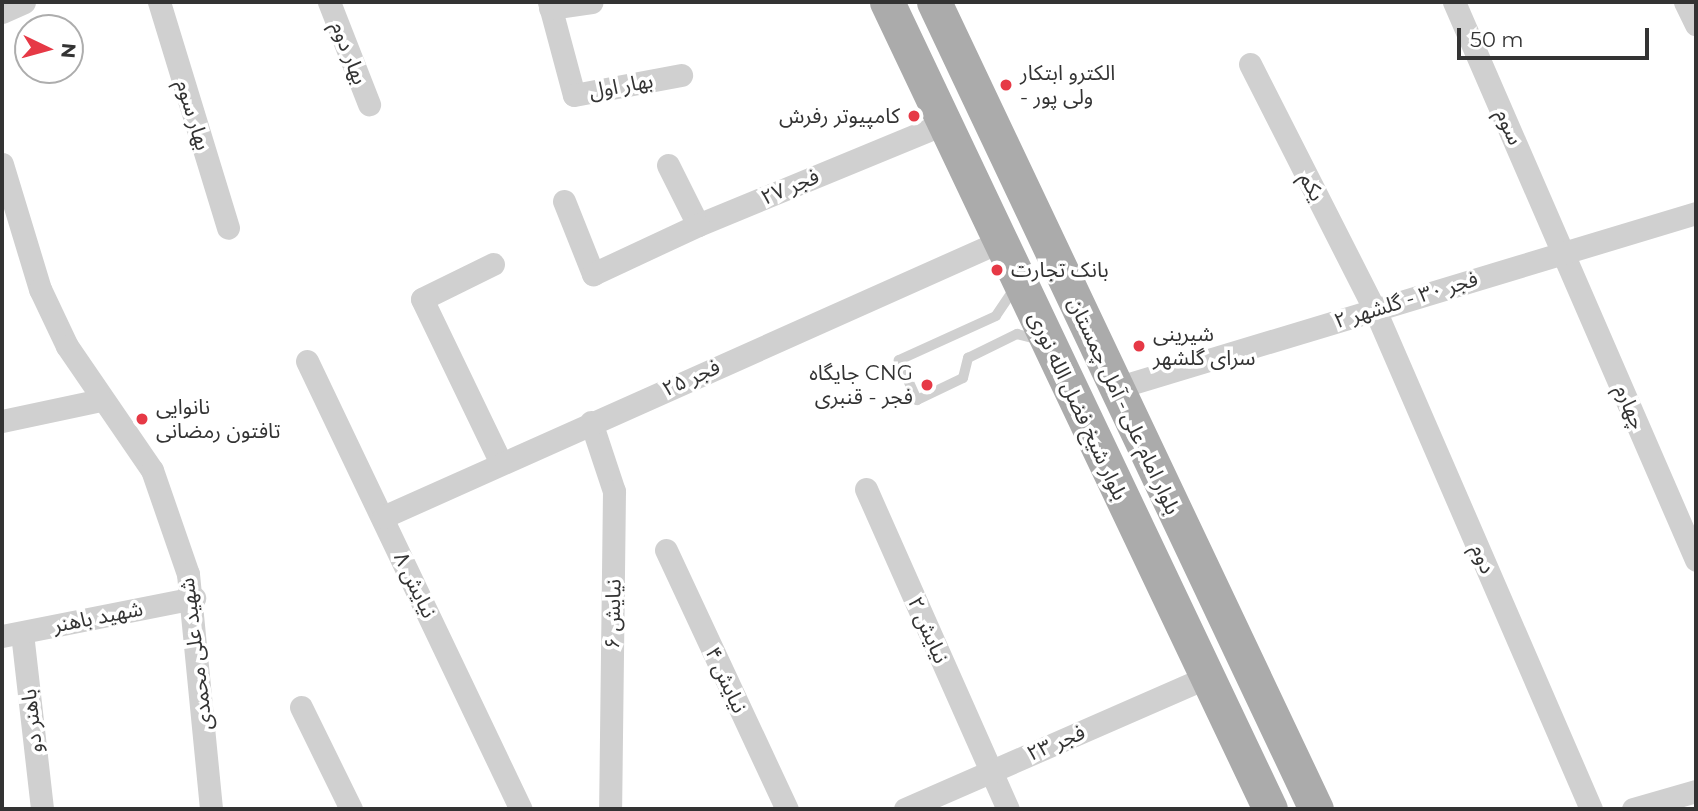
<!DOCTYPE html>
<meta charset="utf-8">
<style>
body{margin:0}
#map{position:relative;width:1698px;height:811px;overflow:hidden;background:#fff;font-family:Montserrat,"Noto Sans Arabic",sans-serif}
div>[style]{position:absolute}
[style*='--x']{left:calc(var(--x)*1px);top:calc(var(--y)*1px);width:calc(var(--w)*1px);rotate:calc(var(--a)*1deg)}
.service>*{height:10px;margin:-5px;padding:0 5px;transform-origin:5px;border-radius:5px;background:#d0d0d0}
.minor>*{height:23px;margin:-11.5px;padding:0 11.5px;transform-origin:11.5px;border-radius:11.5px;background:#d0d0d0}
.primary>*{height:35px;margin:-17.5px;padding:0 17.5px;transform-origin:17.5px;border-radius:17.5px;background:#ababab}
.dots>*{width:19px;height:19px;translate:-50% -50%;box-sizing:border-box;border:4px solid #fff;border-radius:50%}
span{translate:-50% -50%;white-space:nowrap;text-align:center;line-height:1.15;-webkit-text-stroke:7px #fff;paint-order:stroke}
.street-label{font-size:21px;color:#333}
.poi-label{font-size:21px;color:#333}
.left{translate:0 -50%;text-align:left}
.right{translate:-100% -50%;text-align:right}
.frame{position:absolute;inset:0;border:4px solid #333;pointer-events:none}
.north{position:absolute;left:14px;top:14px;width:70px;height:70px;box-sizing:border-box;background:#fff;border:2px solid #adadad;border-radius:50%;rotate:95deg;font-size:19px;font-weight:700;line-height:28px;text-align:center;color:#333}
.north::after{content:'';display:block;margin:auto;width:24px;height:32px;background:#e63946;clip-path:polygon(50% 0,100% 100%,50% 72%,0 100%)}
.scale{position:absolute;left:1457px;top:28px;width:192px;height:32px;box-sizing:border-box;border:4px solid #333;border-top:0;padding-left:9px;font-size:21px;line-height:24px;white-space:nowrap;color:#333;-webkit-text-stroke:5px #fff;paint-order:stroke}
</style>
<div id="map">
<div class="service">
<i style="--x:1014;--y:289;--w:32;--a:124"></i>
<i style="--x:996;--y:316;--w:107;--a:155.6"></i>
<i style="--x:899;--y:360;--w:44;--a:65.8"></i>
<i style="--x:917;--y:400;--w:51;--a:-25.6"></i>
<i style="--x:963;--y:378;--w:21;--a:-76"></i>
<i style="--x:968;--y:358;--w:55;--a:-26.1"></i>
<i style="--x:1017;--y:334;--w:21;--a:14"></i>
</div>
<div class="minor">
<i style="--x:159;--y:2;--w:236;--a:73"></i>
<i style="--x:329;--y:2;--w:110;--a:68.6"></i>
<i style="--x:549;--y:2;--w:96;--a:75"></i>
<i style="--x:574;--y:95;--w:109;--a:-10.6"></i>
<i style="--x:1454;--y:2;--w:608;--a:66.55"></i>
<i style="--x:1685;--y:2;--w:25;--a:64"></i>
<i style="--x:550;--y:8;--w:42;--a:-8.1"></i>
<i style="--x:2;--y:12;--w:24;--a:-24"></i>
<i style="--x:1250;--y:64;--w:276;--a:63.1"></i>
<i style="--x:1375;--y:310;--w:544;--a:66.59"></i>
<i style="--x:2;--y:164;--w:131;--a:73.1"></i>
<i style="--x:40;--y:289;--w:63;--a:64.7"></i>
<i style="--x:67;--y:346;--w:150;--a:55.6"></i>
<i style="--x:152;--y:470;--w:110;--a:70.9"></i>
<i style="--x:188;--y:574;--w:236;--a:84.4"></i>
<i style="--x:668;--y:165;--w:67;--a:63.4"></i>
<i style="--x:698;--y:225;--w:267;--a:-22.4"></i>
<i style="--x:564;--y:201;--w:79;--a:68.3"></i>
<i style="--x:593;--y:274;--w:116;--a:-25"></i>
<i style="--x:493;--y:264;--w:79;--a:153.8"></i>
<i style="--x:422;--y:299;--w:182;--a:64.3"></i>
<i style="--x:307;--y:361;--w:496;--a:64.5"></i>
<i style="--x:1116;--y:388;--w:606;--a:-16.79"></i>
<i style="--x:2;--y:421;--w:101;--a:-12"></i>
<i style="--x:591;--y:422;--w:73;--a:71.6"></i>
<i style="--x:614;--y:491;--w:318;--a:90.7"></i>
<i style="--x:866;--y:489;--w:350;--a:66.1"></i>
<i style="--x:383;--y:517;--w:677;--a:-24.07"></i>
<i style="--x:666;--y:550;--w:286;--a:65"></i>
<i style="--x:22;--y:633;--w:177;--a:83.5"></i>
<i style="--x:2;--y:636;--w:196;--a:-11.2"></i>
<i style="--x:301;--y:707;--w:114;--a:63.9"></i>
<i style="--x:905;--y:809;--w:330;--a:-23.6"></i>
<i style="--x:1633;--y:809;--w:66;--a:-15.9"></i>
</div>
<div class="primary">
<i style="--x:887;--y:2;--w:893;--a:64.61"></i>
<i style="--x:934;--y:2;--w:893;--a:64.67"></i>
</div>
<div class="dots">
<i style="left:1006px;top:85px;background:#e63946"></i>
<i style="left:914px;top:116px;background:#e63946"></i>
<i style="left:997px;top:270px;background:#e63946"></i>
<i style="left:1139px;top:346px;background:#e63946"></i>
<i style="left:927px;top:385px;background:#e63946"></i>
<i style="left:142px;top:419px;background:#e63946"></i>
</div>
<div class="street-label">
<span style="left:349px;top:53px;rotate:69deg">بهار دوم</span>
<span style="left:621px;top:86px;rotate:-10deg">بهار اول</span>
<span style="left:193px;top:115px;rotate:73deg">بهار سوم</span>
<span style="left:1509px;top:127px;rotate:66deg">سوم</span>
<span style="left:790px;top:187px;rotate:-23deg">فجر ۲۷</span>
<span style="left:1312px;top:187px;rotate:63deg">یکم</span>
<span style="left:1406px;top:300px;rotate:-17deg">فجر ۳۰ - گلشهر ۲</span>
<span style="left:691px;top:378px;rotate:-24deg">فجر ۲۵</span>
<span style="left:1078px;top:406px;rotate:65deg">بلوار شیخ فضل الله نوری</span>
<span style="left:1124px;top:406px;rotate:65deg">بلوار امام علی - آمل چمستان</span>
<span style="left:1630px;top:407px;rotate:67deg">چهارم</span>
<span style="left:1483px;top:559px;rotate:67deg">دوم</span>
<span style="left:415px;top:585px;rotate:64deg">نیایش ۸</span>
<span style="left:613px;top:614px;rotate:-89deg">نیایش ۶</span>
<span style="left:98px;top:617px;rotate:-11deg">شهید باهنر</span>
<span style="left:928px;top:630px;rotate:66deg">نیایش ۲</span>
<span style="left:196px;top:654px;rotate:-97deg">شهید علی محمدی</span>
<span style="left:726px;top:680px;rotate:65deg">نیایش ۴</span>
<span style="left:32px;top:721px;rotate:-96deg">باهنر دو</span>
<span style="left:1056px;top:743px;rotate:-23deg">فجر ۲۳</span>
</div>
<div class="poi-label">
<span class="left" style="left:1020px;top:85px">الکترو ابتکار<br>- ولی پور</span>
<span class="right" style="left:900px;top:116px">کامپیوتر رفرش</span>
<span class="left" style="left:1011px;top:270px">بانک تجارت</span>
<span class="left" style="left:1153px;top:346px">شیرینی<br>سرای گلشهر</span>
<span class="right" style="left:913px;top:385px">جایگاه CNG<br>فجر - قنبری</span>
<span class="left" style="left:156px;top:419px">نانوایی<br>تافتون رمضانی</span>
</div>
<div class="frame"></div>
<div class="north">N</div>
<div class="scale">50 m</div>
</div>
